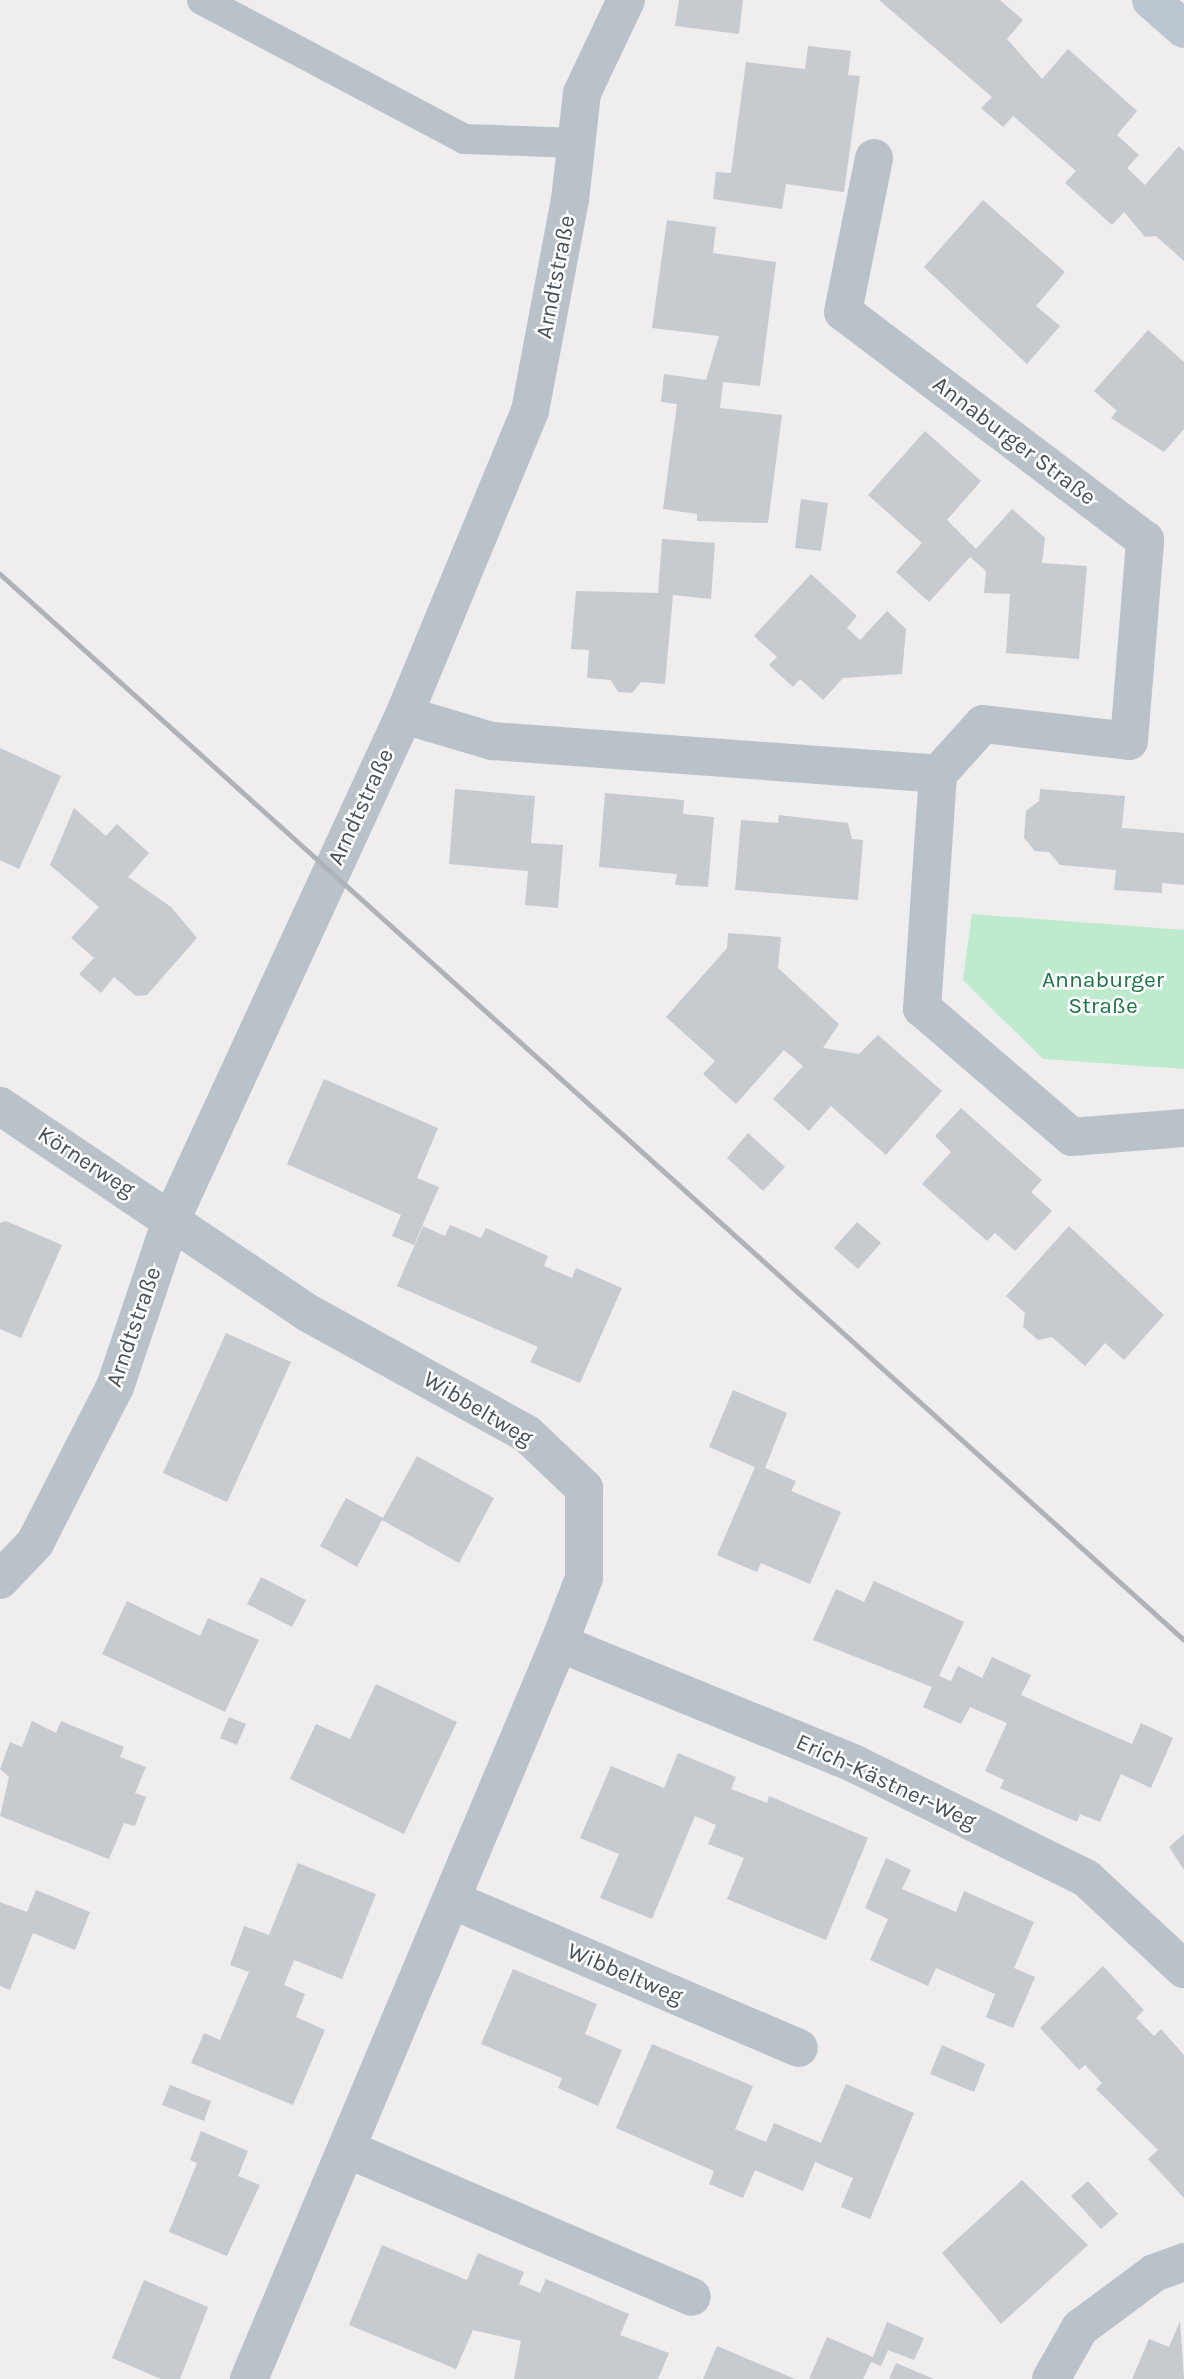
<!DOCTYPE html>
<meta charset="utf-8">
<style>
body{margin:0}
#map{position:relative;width:1184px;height:2379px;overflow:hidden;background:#efeded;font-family:Karla,sans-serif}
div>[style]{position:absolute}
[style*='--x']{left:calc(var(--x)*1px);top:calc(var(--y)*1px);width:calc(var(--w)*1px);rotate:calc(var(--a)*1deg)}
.green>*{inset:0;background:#beebce}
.building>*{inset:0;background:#c7cacf}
.service>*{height:30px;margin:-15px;padding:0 15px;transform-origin:15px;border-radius:15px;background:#b9c2c9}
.minor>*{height:38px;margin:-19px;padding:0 19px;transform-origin:19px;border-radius:19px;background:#b9c2c9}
.secondary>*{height:38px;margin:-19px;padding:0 19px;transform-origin:19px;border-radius:19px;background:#bcc6d0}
.rail>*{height:5px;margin:-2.5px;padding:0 2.5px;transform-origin:2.5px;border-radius:2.5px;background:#afb2b7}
span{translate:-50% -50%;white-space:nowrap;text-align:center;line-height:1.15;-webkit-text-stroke:5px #fff;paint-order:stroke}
.street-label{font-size:23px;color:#475159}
.park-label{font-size:23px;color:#1d7447}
</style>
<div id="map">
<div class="green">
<i style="clip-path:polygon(972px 914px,1184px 930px,1184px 1069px,1043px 1059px,963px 980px)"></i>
</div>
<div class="building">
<i style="clip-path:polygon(679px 0,743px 0,739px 34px,675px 26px)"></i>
<i style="clip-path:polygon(879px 0,1000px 0,1023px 20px,1007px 39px,1042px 79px,1068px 49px,1137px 111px,1117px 135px,1139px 155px,1127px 168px,1145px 185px,1179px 146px,1184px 151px,1184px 261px,1156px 236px,1145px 237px,1124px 212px,1112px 225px,1065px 183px,1076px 171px,1013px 116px,1003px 127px,981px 108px,992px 97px)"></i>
<i style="clip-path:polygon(808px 46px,851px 51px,848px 75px,860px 76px,844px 192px,786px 184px,782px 209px,713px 199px,716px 172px,731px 173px,746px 62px,805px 69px)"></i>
<i style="clip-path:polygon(983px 200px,1065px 272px,1036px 306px,1060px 326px,1027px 364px,924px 267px)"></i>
<i style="clip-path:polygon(667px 220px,716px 227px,713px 253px,776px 262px,760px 386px,723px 382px,720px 408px,782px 415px,768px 523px,697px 521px,697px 514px,663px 509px,677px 404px,661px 402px,664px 374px,706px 380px,719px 336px,652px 328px)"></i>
<i style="clip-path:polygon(1148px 330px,1184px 362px,1184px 429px,1164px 452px,1111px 418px,1117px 411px,1094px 391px)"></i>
<i style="clip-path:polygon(925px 431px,981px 481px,947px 520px,976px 549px,1012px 509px,1045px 538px,1042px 563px,1087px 566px,1079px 659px,1006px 653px,1010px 594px,984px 593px,986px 571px,970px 557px,929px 602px,896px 572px,922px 543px,868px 495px)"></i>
<i style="clip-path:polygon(801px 499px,828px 503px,821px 551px,795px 548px)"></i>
<i style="clip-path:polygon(662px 539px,715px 543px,711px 599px,673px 595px,665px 684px,641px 682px,632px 693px,618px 692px,611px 680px,587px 678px,589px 650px,571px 649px,576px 591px,658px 593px)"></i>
<i style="clip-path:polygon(811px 574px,857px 616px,847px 628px,860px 640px,887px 611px,906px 629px,902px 674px,843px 678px,823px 700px,800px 679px,793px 687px,769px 665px,777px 657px,754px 636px)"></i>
<i style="clip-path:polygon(0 748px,61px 776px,19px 869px,0 860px)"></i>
<i style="clip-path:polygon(455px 789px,535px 796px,531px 843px,563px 845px,558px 908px,525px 905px,528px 871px,449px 864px)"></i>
<i style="clip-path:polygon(1040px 789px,1125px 796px,1122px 828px,1184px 833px,1184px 885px,1162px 883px,1162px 893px,1114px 890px,1116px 870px,1060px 865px,1049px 852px,1035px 851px,1024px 838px,1026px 811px,1039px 801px)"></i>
<i style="clip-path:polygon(605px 793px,684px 800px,683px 814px,714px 817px,708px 887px,675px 885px,677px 874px,599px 867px)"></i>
<i style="clip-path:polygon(74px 808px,106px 836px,117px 824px,149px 853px,128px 877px,171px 907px,197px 938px,147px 995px,136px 996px,114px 977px,101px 993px,79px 974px,94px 958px,71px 938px,99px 907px,50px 865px)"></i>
<i style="clip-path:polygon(779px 815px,848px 823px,852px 839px,863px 840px,858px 900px,735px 890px,741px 820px,778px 823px)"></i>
<i style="clip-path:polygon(728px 933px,781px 937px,778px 968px,839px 1024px,823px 1048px,859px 1054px,878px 1035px,942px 1091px,886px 1155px,831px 1106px,809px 1131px,773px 1099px,803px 1066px,784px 1050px,736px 1104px,703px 1074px,715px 1061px,666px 1017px,727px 948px)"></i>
<i style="clip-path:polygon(324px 1079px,438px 1128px,417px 1178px,439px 1187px,414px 1245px,392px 1236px,401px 1215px,287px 1164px)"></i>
<i style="clip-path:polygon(961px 1108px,1042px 1180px,1031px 1192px,1052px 1211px,1015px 1251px,995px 1233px,987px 1241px,922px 1184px,951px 1152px,935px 1136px)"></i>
<i style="clip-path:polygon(748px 1133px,785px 1167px,763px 1191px,727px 1158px)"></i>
<i style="clip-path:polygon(6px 1221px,62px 1245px,21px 1338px,0 1329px,0 1223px)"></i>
<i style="clip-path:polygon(857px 1222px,881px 1243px,858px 1269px,834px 1248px)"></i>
<i style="clip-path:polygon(450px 1225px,481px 1238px,486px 1228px,548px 1256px,544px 1266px,572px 1278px,576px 1268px,622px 1288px,580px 1383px,530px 1362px,538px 1347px,397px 1286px,423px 1226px,445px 1236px)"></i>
<i style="clip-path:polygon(1069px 1226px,1164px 1315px,1124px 1360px,1105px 1343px,1085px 1366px,1052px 1337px,1038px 1340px,1023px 1327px,1025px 1313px,1006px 1296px)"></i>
<i style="clip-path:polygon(226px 1333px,291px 1362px,227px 1502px,163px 1473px)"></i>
<i style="clip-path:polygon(733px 1390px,787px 1413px,765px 1468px,796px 1481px,791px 1491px,841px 1512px,810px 1584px,761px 1563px,757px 1572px,717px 1555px,755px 1467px,709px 1447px)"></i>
<i style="clip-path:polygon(417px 1456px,494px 1498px,459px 1563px,382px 1520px,357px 1567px,320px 1546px,346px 1498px,383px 1518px)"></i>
<i style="clip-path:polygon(261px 1577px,306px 1600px,292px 1627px,247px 1604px)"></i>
<i style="clip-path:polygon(874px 1581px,964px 1622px,939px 1676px,951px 1681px,958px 1666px,982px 1678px,992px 1657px,1031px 1675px,1021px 1695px,1077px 1720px,1132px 1744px,1141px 1723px,1173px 1738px,1151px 1788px,1121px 1774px,1100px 1822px,1080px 1814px,1077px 1822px,1000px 1788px,1004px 1780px,985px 1771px,1007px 1723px,970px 1707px,961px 1724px,923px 1707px,932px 1687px,813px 1640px,836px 1589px,864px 1602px)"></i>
<i style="clip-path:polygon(127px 1601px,200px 1636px,208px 1618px,259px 1640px,225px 1712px,102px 1654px)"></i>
<i style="clip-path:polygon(376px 1684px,457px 1722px,404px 1834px,290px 1779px,316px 1724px,350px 1739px)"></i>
<i style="clip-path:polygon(229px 1717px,246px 1724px,237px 1745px,220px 1738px)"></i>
<i style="clip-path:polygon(32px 1721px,56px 1733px,61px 1721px,124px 1747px,120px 1757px,146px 1767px,135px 1793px,146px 1797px,135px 1826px,124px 1823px,109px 1859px,0 1816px,9px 1777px,0 1769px,10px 1742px,22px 1747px)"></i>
<i style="clip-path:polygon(678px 1753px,736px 1777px,731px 1789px,767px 1803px,769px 1796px,868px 1838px,826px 1940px,727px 1899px,744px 1858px,708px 1844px,716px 1825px,695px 1816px,652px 1919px,600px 1898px,619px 1854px,580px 1838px,611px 1766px,664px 1788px)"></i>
<i style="clip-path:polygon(1184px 1834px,1184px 1870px,1169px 1847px)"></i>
<i style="clip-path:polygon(886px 1858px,911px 1870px,902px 1889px,956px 1912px,964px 1891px,1034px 1922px,1014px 1968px,1035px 1977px,1013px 2028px,986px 2017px,995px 1994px,936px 1968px,928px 1986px,870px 1960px,888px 1919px,865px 1908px)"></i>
<i style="clip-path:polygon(298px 1863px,376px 1894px,342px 1979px,294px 1960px,284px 1985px,305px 1994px,296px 2017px,325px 2030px,293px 2105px,191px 2063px,204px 2033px,220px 2040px,249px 1972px,230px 1965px,244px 1926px,269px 1935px)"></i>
<i style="clip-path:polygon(36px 1890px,90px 1912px,75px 1950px,33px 1933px,10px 1990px,0 1986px,0 1902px,27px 1912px)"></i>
<i style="clip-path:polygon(1103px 1966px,1144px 2010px,1136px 2018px,1154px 2036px,1161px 2029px,1184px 2055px,1184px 2198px,1148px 2159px,1158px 2150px,1096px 2089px,1102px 2083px,1085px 2065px,1079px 2070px,1040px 2028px)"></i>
<i style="clip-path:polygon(513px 1969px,597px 2004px,585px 2034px,622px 2050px,598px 2106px,558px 2088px,562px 2078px,481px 2044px)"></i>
<i style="clip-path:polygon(652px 2044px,753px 2086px,735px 2129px,766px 2142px,774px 2123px,821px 2143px,846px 2084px,914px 2113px,870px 2219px,841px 2207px,853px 2178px,815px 2162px,803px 2191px,755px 2170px,743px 2198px,709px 2184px,714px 2171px,616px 2128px)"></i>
<i style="clip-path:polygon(942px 2045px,985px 2064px,974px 2092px,930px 2074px)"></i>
<i style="clip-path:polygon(170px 2085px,211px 2101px,204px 2121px,162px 2105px)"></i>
<i style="clip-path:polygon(201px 2131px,248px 2151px,238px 2176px,260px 2185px,227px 2256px,169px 2232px,197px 2163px,190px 2160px)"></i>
<i style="clip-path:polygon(1022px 2180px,1088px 2245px,1001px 2324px,942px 2253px)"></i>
<i style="clip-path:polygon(1088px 2181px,1118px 2214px,1101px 2229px,1071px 2196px)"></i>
<i style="clip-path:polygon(382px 2245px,467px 2280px,478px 2253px,524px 2272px,519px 2284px,540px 2293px,546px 2279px,629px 2314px,620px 2335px,669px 2353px,658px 2379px,514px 2379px,521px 2341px,473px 2330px,456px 2369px,349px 2325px)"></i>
<i style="clip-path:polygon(144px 2280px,208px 2307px,180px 2379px,161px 2379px,112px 2358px)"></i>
<i style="clip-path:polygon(1180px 2321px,1184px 2379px,1132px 2379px,1149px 2339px,1169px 2347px)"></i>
<i style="clip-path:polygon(887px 2322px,924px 2338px,914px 2360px,888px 2350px,881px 2366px,871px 2362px,863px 2379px,809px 2379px,827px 2337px,873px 2357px)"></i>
<i style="clip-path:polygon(717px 2346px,795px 2379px,703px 2379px)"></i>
<i style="clip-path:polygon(896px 2363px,934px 2379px,889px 2379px)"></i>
</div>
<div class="service">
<i style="--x:202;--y:0;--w:297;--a:27.9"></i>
<i style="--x:464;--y:139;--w:113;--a:2"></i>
</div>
<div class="minor">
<i style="--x:404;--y:715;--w:92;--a:16.5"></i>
<i style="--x:492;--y:741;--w:447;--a:4.2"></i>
<i style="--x:938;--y:774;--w:67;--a:-48"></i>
<i style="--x:983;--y:724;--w:147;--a:6.6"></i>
<i style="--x:1129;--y:741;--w:202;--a:-85.4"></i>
<i style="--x:1145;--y:540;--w:378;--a:-142.9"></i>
<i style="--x:843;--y:312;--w:157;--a:-78.6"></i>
<i style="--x:938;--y:774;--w:235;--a:93.9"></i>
<i style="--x:922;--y:1008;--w:198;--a:40.7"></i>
<i style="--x:1072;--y:1137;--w:112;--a:-4.6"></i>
<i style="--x:0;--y:1106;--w:371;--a:33.9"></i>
<i style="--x:308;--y:1313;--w:250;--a:28.9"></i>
<i style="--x:527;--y:1434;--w:79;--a:43.5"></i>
<i style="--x:584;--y:1488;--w:90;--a:90"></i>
<i style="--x:584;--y:1578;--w:70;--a:111"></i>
<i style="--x:559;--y:1643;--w:799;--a:112.84"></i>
<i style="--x:0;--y:1580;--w:51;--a:-46.6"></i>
<i style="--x:35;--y:1543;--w:175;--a:-62.9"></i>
<i style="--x:115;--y:1387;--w:178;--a:-71.4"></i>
<i style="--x:172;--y:1218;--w:554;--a:-65.24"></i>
<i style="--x:404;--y:715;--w:329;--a:-67.5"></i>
<i style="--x:530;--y:411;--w:215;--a:-79.3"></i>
<i style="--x:570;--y:200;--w:108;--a:-83.6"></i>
<i style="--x:582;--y:93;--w:103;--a:-64.7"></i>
<i style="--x:559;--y:1643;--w:320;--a:22.2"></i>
<i style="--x:855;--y:1764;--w:258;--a:26.3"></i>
<i style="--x:1086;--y:1878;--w:134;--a:42.9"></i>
<i style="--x:452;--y:1900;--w:377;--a:23.1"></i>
<i style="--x:347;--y:2149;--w:375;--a:23.2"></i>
<i style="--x:1051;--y:2379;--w:59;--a:-60.4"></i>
<i style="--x:1080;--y:2328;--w:92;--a:-36.6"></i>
<i style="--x:1154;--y:2273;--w:32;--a:-20"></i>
</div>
<div class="secondary">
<i style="--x:1151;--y:0;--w:44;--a:41.3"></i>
</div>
<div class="rail">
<i style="--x:0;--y:574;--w:1593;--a:42"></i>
</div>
<div class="street-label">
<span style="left:556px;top:277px;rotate:-79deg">Arndtstraße</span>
<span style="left:1014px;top:441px;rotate:37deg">Annaburger Straße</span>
<span style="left:361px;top:807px;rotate:-65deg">Arndtstraße</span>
<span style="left:86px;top:1162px;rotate:33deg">Körnerweg</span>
<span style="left:134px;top:1327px;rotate:-71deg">Arndtstraße</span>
<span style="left:478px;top:1409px;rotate:31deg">Wibbeltweg</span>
<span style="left:886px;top:1782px;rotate:25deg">Erich-Kästner-Weg</span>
<span style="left:625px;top:1974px;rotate:23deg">Wibbeltweg</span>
</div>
<div class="park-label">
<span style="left:1103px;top:993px">Annaburger<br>Straße</span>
</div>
</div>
